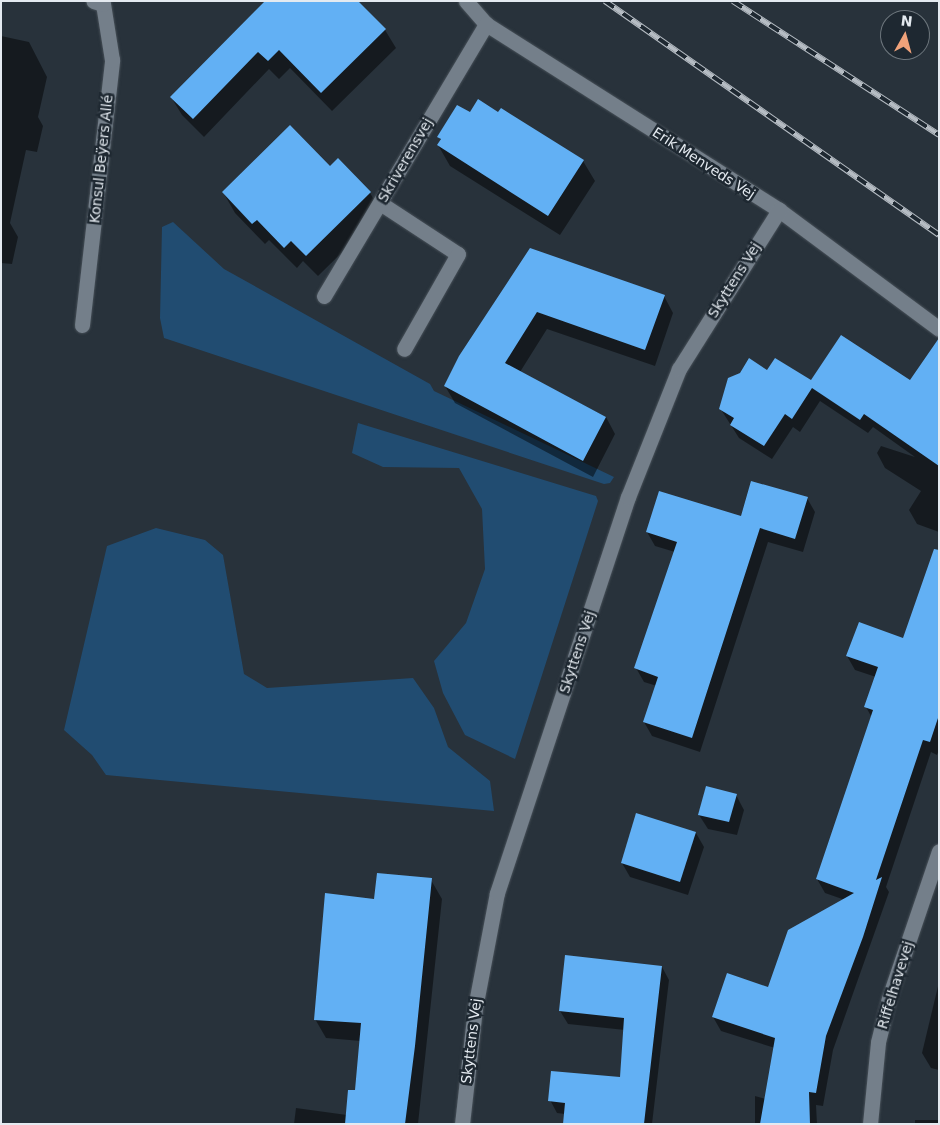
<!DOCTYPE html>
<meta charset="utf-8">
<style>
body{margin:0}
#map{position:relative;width:940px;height:1125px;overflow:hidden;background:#28323b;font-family:"DejaVu Sans",sans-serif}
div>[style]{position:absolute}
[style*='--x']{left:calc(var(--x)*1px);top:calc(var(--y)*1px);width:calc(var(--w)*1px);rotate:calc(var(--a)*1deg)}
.green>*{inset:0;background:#214c71}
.shadow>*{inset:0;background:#0007}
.building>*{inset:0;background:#62b0f4}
.roads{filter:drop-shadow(0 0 1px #475058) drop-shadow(0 0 1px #475058)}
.minor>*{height:15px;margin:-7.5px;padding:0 7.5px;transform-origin:7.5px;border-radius:7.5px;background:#747f8a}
.rail>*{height:5.5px;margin-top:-2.75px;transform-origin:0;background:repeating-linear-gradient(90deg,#1e2831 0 11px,#b5bcc3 0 22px);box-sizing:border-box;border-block:1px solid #b5bcc3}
span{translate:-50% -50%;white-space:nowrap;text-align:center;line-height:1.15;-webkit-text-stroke:5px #1e2831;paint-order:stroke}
.street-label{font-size:14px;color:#e4eaf0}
.frame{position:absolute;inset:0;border:2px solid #e4eaf0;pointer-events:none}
.north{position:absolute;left:880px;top:10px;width:50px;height:50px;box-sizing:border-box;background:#1e2831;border:1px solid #6d767d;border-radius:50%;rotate:7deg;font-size:14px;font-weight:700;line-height:20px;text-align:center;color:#e4eaf0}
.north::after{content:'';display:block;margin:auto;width:18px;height:22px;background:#f0a27a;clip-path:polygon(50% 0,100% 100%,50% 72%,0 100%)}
</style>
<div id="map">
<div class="green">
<i style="clip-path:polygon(173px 222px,224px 269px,430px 384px,434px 391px,614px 477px,610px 483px,604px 484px,164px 338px,160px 318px,162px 227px)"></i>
<i style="clip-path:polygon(358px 423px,596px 496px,598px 501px,515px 759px,465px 735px,443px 693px,434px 661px,466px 623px,485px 569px,482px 509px,459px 468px,383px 467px,352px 453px)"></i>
<i style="clip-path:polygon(156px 528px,205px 540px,223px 555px,244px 674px,267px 688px,413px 678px,434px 708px,448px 747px,490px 781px,494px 811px,106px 775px,92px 755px,64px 730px,107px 546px)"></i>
</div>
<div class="shadow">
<i style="clip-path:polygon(267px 1px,357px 1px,385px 30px,396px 48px,332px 111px,290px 68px,279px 79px,269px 69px,204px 137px,182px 115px,171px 97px)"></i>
<i style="clip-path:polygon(1px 36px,29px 42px,47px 77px,38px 117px,43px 126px,37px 152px,26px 150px,10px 223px,18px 237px,12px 264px,1px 263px)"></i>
<i style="clip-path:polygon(498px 113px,583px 161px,595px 181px,560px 235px,450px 166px,438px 145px,441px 141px,439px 137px,470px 114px)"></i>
<i style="clip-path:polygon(330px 168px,370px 193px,382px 213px,318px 276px,303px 261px,297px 268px,269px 240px,265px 244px,235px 213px,223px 192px)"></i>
<i style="clip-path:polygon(531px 250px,664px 296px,673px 313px,655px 366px,547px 329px,520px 372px,606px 417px,615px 434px,593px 477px,455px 403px,445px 386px)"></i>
<i style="clip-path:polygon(768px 372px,812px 382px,939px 399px,939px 532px,917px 524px,909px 510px,921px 491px,885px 468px,877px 453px,881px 446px,915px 457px,873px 427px,868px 433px,820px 401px,800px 432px,793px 427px,772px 459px,739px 438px,720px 408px)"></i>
<i style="clip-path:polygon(807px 498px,815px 512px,803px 552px,768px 542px,700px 752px,652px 736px,644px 722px,657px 686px,644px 682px,636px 668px,675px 552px,655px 546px,647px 532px,741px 518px)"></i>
<i style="clip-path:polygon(939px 592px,939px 750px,937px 755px,931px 752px,886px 887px,889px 892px,833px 1050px,823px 1106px,816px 1105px,817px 1124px,755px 1124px,755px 1096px,766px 1099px,775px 1048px,721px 1031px,713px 1017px,768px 988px,845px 900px,825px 893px,817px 879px,872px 718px,866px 707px,876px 677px,855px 670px,847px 656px,904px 639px)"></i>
<i style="clip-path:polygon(736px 795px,744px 810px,737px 835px,708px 829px,699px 815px)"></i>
<i style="clip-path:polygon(696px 833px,704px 847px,688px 895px,630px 877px,622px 863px)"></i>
<i style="clip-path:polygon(431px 880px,442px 899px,418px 1124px,294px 1124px,296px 1108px,347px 1115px,356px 1092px,361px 1041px,326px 1038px,315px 1019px,375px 900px)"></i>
<i style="clip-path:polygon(662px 967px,669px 980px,652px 1124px,564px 1124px,565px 1114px,557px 1113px,550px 1100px,622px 1078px,625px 1030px,568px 1024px,560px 1011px)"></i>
<i style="clip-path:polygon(939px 982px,939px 1070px,931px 1068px,922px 1053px)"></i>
<i style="clip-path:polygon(915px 1120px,939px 1120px,939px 1124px,915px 1124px)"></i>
</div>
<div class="building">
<i style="clip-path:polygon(265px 1px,358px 1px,386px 29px,321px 93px,279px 50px,268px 61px,258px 52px,193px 119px,170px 97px)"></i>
<i style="clip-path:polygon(478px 99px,498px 112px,501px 108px,584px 160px,548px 216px,437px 145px,441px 139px,437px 137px,457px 105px,470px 112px)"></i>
<i style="clip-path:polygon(290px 125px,330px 166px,338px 158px,371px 192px,306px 256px,291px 241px,284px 248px,257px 220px,252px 224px,222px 192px)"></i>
<i style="clip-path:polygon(530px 248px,665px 295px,645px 350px,537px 312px,505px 363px,606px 417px,583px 461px,444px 386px,459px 356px)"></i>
<i style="clip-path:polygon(841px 335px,910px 380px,939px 338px,939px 466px,864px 414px,860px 420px,812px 388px,792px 419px,785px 414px,764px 446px,730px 425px,734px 418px,719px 409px,728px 378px,740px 373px,749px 358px,767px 370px,775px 358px,811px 380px)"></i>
<i style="clip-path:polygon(751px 481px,808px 497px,795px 539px,760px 528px,692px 738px,643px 722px,658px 677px,634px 668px,677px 542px,646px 532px,659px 491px,741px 516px)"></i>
<i style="clip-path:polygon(934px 549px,939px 550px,939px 715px,930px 742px,923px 740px,876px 880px,882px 877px,863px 937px,826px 1036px,816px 1093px,809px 1092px,810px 1124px,760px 1124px,775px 1038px,712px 1017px,727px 973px,768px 987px,788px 930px,854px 893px,816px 879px,873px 710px,864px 707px,878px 667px,846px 656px,859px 622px,903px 638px)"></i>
<i style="clip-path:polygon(706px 786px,737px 794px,729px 822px,698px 815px)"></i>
<i style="clip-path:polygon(636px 813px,696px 832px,680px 882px,621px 863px)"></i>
<i style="clip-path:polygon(377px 873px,432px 878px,415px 1046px,405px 1124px,345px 1124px,348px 1090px,355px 1090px,361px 1023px,314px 1020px,325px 893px,374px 899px)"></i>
<i style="clip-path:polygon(565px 955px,662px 966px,644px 1124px,563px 1124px,565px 1103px,548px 1101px,551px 1071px,620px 1077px,624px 1018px,559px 1011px)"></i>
</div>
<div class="roads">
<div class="minor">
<i style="--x:466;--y:1;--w:30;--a:49"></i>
<i style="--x:486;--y:24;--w:347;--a:32.4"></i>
<i style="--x:779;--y:210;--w:199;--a:36.6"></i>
<i style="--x:380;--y:203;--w:93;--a:33.2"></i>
<i style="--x:458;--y:254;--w:109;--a:119.6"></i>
<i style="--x:324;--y:296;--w:317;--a:-59.2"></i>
<i style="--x:82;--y:325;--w:267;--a:-83.5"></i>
<i style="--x:112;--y:60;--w:57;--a:-99.1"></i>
<i style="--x:103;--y:4;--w:10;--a:-163"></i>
<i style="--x:462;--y:1124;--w:117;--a:-83.6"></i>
<i style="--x:475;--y:1008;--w:117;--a:-79.2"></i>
<i style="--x:497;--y:893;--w:417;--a:-71.7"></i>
<i style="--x:628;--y:497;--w:138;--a:-68.3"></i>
<i style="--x:679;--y:369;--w:188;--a:-57.8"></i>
<i style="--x:870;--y:1124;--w:82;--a:-84.4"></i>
<i style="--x:878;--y:1042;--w:45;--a:-76"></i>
<i style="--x:889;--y:998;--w:155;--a:-71.2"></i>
</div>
</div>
<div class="rail">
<i style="--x:605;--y:1;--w:408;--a:35"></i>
<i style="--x:733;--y:1;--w:246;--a:33"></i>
</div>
<div class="street-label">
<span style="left:101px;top:159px;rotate:-84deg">Konsul Beÿers Allé</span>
<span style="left:405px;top:160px;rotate:-60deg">Skriverensvej</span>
<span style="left:704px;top:163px;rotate:33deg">Erik Menveds Vej</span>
<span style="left:734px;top:280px;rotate:-58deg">Skyttens Vej</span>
<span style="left:577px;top:652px;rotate:-72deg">Skyttens Vej</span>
<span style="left:895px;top:985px;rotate:-73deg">Riffelhavevej</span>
<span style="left:471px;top:1041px;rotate:-83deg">Skyttens Vej</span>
</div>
<div class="frame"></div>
<div class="north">N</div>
</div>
